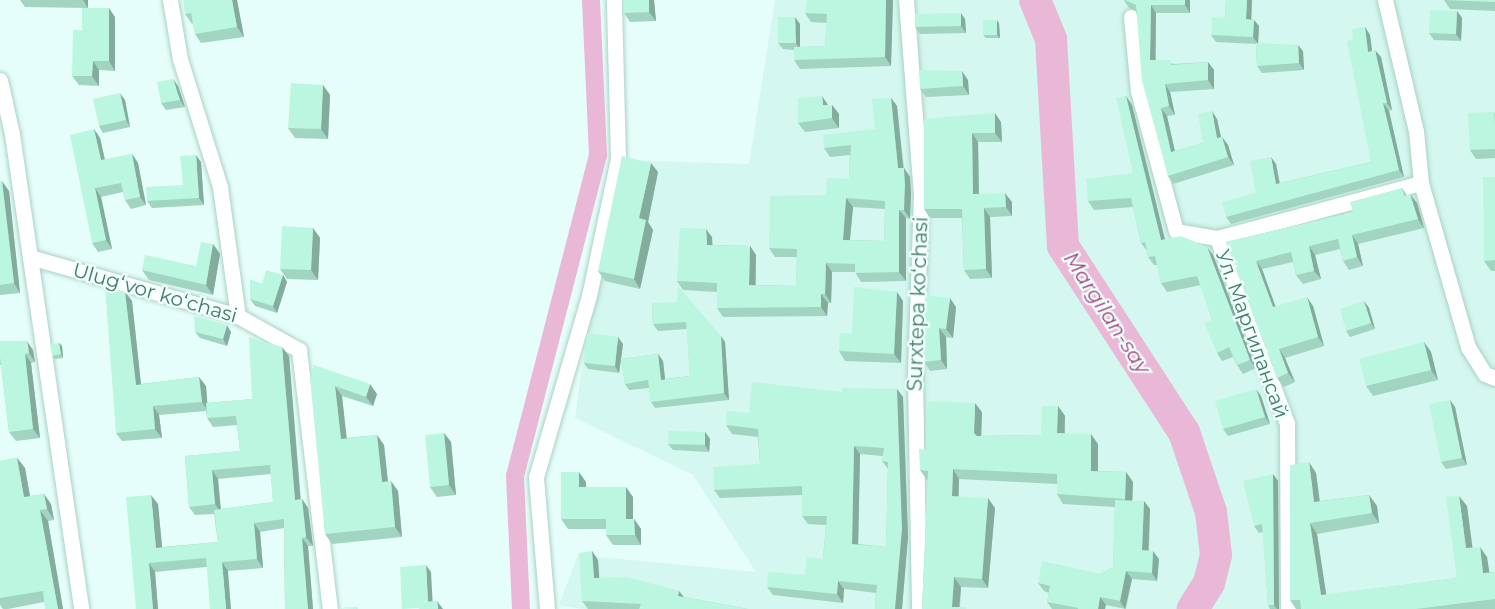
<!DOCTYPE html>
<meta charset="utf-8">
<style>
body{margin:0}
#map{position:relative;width:1495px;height:609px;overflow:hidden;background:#e6fefa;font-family:Montserrat,sans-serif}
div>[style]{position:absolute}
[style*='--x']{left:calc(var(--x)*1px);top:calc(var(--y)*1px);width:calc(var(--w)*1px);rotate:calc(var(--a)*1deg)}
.residential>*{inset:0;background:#d4f7ef}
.canal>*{height:18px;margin:-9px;padding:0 9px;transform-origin:9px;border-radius:9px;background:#eab8d7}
.river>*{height:32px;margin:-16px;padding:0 16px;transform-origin:16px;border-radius:16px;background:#eab8d7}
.roads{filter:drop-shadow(0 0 2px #aad1c5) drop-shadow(0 0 2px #aad1c5)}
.street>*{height:15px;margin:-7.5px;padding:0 7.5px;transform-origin:7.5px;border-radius:7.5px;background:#fff}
.wall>*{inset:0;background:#a1d4c1}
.shaded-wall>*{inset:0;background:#83ac9d}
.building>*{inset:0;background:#bbf6e0}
span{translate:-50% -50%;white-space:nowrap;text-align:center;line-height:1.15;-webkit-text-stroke:4.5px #eefffc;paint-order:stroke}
.street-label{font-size:20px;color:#487a66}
.water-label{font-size:21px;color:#a64780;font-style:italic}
</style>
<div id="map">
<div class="residential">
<i style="clip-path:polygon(775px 0,1495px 0,1495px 609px,581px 609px,559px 605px,578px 555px,756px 572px,693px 475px,575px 418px,595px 270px,623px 160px,749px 164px)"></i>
</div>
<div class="canal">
<i style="--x:521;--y:609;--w:133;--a:-92.6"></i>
<i style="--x:515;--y:476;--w:332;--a:-75.5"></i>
<i style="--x:598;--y:155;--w:155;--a:-92.6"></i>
</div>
<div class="river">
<i style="--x:1035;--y:0;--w:42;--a:67.7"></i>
<i style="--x:1051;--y:39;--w:207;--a:86.7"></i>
<i style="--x:1063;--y:246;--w:222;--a:57"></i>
<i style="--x:1184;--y:432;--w:84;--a:71.4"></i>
<i style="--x:1211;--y:512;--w:43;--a:83.4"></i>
<i style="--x:1216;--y:555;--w:29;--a:104"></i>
<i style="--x:1209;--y:583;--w:31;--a:122"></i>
</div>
<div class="roads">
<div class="street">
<i style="--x:170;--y:0;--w:60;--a:80.4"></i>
<i style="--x:180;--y:59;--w:134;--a:72.6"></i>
<i style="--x:220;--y:187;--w:130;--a:82.1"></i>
<i style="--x:906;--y:0;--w:195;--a:85.6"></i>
<i style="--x:921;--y:194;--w:182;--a:91.9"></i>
<i style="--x:915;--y:376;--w:233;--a:89"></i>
<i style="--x:1385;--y:0;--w:135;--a:76.7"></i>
<i style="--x:1416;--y:131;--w:52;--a:84.5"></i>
<i style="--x:1131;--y:17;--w:74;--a:84.6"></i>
<i style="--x:1138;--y:91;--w:145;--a:74.8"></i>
<i style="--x:1176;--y:231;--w:42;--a:9.7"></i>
<i style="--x:1217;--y:238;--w:211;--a:-15.1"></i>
<i style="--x:1421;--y:183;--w:171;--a:74"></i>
<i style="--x:1468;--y:347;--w:32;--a:58"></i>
<i style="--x:1485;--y:374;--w:11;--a:22"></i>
<i style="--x:0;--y:80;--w:55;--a:77.5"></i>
<i style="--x:12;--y:134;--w:480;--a:81.7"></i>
<i style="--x:1217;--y:238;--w:198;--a:69.3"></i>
<i style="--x:1287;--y:423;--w:186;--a:89.7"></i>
<i style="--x:30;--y:257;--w:216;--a:15.8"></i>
<i style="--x:238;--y:316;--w:70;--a:29.1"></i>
<i style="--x:299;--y:350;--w:261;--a:83.2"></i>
<i style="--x:547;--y:609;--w:132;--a:-94.8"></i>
<i style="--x:536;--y:477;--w:189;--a:-73.7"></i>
<i style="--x:589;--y:296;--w:141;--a:-78.1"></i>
<i style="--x:618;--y:158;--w:158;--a:-91.5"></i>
</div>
</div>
<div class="wall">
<i style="clip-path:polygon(20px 0,88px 0,88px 8px,25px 7px)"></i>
<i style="clip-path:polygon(237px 0,244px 37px,201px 43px,195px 34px,193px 23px,192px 24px,185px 14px)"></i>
<i style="clip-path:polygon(654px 0,656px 21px,630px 22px,624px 13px)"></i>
<i style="clip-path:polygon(893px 0,891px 66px,800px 69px,794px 60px,794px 50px,783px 49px,778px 43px,800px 24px,800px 47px,825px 46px,827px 23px,811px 22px,805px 13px)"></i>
<i style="clip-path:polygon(1124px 0,1190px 0,1190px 13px,1156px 13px,1156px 60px,1174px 64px,1208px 62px,1214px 70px,1214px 89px,1170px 92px,1175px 115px,1167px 116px,1175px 151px,1203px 143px,1217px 119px,1221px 137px,1222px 137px,1228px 145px,1234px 165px,1173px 184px,1168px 176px,1136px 11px,1129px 8px)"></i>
<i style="clip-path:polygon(1226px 0,1252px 0,1251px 19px,1254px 20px,1259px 26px,1258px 44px,1303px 51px,1304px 70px,1262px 73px,1257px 66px,1256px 44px,1216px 42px,1211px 35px,1225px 18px)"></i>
<i style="clip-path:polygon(1444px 0,1495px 0,1495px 11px,1450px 9px)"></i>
<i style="clip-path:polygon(1457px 11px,1462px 18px,1461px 41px,1434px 40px,1429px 33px)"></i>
<i style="clip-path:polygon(115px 17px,115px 71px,99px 70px,99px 86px,79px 85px,72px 76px,82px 30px)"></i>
<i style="clip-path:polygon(965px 19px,966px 33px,920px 34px,915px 27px)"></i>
<i style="clip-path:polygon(999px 23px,1000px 38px,986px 38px,983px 35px)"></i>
<i style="clip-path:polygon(1365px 27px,1370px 35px,1372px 51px,1381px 57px,1392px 110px,1389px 111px,1404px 177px,1231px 224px,1226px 217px,1256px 193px,1276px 164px,1280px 183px,1371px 162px,1353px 40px)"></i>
<i style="clip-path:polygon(968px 80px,969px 95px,926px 97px,920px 89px)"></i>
<i style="clip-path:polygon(323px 85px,330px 95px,328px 139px,295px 138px,288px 128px)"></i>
<i style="clip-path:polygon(178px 86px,185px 107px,166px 110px,161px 103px)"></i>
<i style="clip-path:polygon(1126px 96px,1132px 105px,1165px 239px,1213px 255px,1256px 368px,1243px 374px,1237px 365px,1233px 357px,1222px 361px,1217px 353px,1212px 320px,1201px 285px,1167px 292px,1161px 283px,1157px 265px,1154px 265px,1148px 257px,1147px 251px,1141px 243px,1133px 207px,1094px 210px,1088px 201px,1133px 173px)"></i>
<i style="clip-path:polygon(evenodd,891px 98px,897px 106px,904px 168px,910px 177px,911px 194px,910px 219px,906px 218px,906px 281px,861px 282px,855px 272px,832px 272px,831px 303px,828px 303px,827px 316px,723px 317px,717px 308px,717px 292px,683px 290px,677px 281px,712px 237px,712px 245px,750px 246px,756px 255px,756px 285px,796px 286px,797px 257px,775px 257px,769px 248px,826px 195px,849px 179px,850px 155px,830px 157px,824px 148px,875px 129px,891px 98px,853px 207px,885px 209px,884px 241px,850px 240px,853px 207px)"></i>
<i style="clip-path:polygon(125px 100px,130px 127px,103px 133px,99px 126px)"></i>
<i style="clip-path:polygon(828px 105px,832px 105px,839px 114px,839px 128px,805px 132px,798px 123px)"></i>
<i style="clip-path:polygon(1494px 112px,1495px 114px,1495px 158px,1476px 159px,1470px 150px)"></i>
<i style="clip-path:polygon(924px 119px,1001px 122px,1002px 142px,978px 142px,979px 194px,1012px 202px,1012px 216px,990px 217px,992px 278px,970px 279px,964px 270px,962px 218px,930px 218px,924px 209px)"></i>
<i style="clip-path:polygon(94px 129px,100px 138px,105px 160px,132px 154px,138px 163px,146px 205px,131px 209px,125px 200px,123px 192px,101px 197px,112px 249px,98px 252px,92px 243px)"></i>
<i style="clip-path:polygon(201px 162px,204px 205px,152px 208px,147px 201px,183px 185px)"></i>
<i style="clip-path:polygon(658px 172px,648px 222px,653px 230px,640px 289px,605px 281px,598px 271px)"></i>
<i style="clip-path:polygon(1495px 177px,1495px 271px,1491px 271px,1484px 261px)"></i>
<i style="clip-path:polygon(0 181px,9px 191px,20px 293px,0 295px)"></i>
<i style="clip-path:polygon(1402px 188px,1407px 195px,1417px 203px,1424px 228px,1358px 244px,1363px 266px,1349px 270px,1343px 261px,1340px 249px,1315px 255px,1321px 279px,1303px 284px,1296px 275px,1293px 262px,1262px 269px,1275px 306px,1313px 306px,1324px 346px,1285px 358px,1295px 382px,1284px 387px,1277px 378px,1226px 242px,1353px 212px)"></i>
<i style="clip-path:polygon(313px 228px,320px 238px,318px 280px,287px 279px,280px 269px)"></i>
<i style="clip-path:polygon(213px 244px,220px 254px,213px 295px,149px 280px,142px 270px,196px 266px)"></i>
<i style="clip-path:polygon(283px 275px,287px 282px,277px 313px,255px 306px,250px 299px,262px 284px)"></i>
<i style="clip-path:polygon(evenodd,125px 292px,132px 301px,141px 384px,199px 377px,206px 386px,207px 403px,252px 399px,289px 356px,301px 499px,302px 499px,308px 508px,313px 546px,308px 546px,313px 609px,280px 609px,285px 609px,284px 528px,260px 532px,263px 568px,228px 571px,206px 567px,155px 572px,158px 609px,136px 609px,158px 504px,162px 547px,218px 542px,214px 514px,195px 515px,189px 507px,185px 456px,240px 451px,237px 425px,213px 427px,207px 418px,206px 411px,159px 415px,162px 438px,122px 441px,116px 433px,125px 292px,271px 474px,273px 502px,221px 509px,218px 479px,271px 474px)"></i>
<i style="clip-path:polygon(897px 292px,903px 301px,901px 363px,845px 361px,839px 351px,852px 334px)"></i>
<i style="clip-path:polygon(925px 295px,956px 307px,953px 338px,946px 337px,947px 369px,930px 371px,924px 362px)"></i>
<i style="clip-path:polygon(1364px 301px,1369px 308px,1375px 329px,1350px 337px,1346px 331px)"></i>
<i style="clip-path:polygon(652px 303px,725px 342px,729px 400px,655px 408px,651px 402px,649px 388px,629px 390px,625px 384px,621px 359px,619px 373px,588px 369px,584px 363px,623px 344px,621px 359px,658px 354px,663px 361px,665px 379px,690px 376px,687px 329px,658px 331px,653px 324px)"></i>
<i style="clip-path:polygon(195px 332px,231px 332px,227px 346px,200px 338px)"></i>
<i style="clip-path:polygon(0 341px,33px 350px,35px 362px,31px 363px,40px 438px,16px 441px,9px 432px,1px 365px,0 365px)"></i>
<i style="clip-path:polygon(1424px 342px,1431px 352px,1438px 380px,1373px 396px,1366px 386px)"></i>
<i style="clip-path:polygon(59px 343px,62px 346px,63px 358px,55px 359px,52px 356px)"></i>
<i style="clip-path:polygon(314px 365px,377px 394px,373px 406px,342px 396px,346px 438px,377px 435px,384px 445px,388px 481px,398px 491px,402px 537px,332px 544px,325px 534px)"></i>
<i style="clip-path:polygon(evenodd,897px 389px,903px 397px,908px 537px,902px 609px,875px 609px,876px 593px,844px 589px,843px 603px,773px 595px,767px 587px,805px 575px,823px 559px,826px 525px,808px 524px,802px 516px,802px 495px,720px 498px,714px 490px,760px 464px,758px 437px,732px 434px,726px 425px,749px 413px,842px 392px,897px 389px,860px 454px,883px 456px,882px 461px,888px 469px,886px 547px,858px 544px,860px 454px)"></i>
<i style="clip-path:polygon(1261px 396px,1270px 424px,1228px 436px,1223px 429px)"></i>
<i style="clip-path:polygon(1450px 400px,1455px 407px,1467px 465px,1446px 469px,1441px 462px)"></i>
<i style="clip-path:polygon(1058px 406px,1065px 416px,1065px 433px,1098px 444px,1098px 471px,1126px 472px,1133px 482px,1132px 501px,1144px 501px,1150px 509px,1149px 551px,1159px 559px,1157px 581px,1132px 579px,1126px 609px,1106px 605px,1105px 609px,1052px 609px,1047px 602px,1049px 593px,1044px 591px,1038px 583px,1101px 574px,1113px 567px,1115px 507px,1063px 504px,1057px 494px,1057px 484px,959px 479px,959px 497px,995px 508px,988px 588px,961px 587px,960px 607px,922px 609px,928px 480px,927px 480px,920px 470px,926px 450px,982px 412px,981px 436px,1041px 435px)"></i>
<i style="clip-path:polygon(705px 432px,710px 439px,709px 452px,673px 450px,668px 444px)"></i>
<i style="clip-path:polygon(444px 433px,451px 442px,456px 495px,437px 497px,430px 487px)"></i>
<i style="clip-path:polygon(17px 458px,25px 468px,30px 496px,44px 494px,51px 504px,54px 520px,48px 521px,63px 609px,44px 602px,8px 609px,3px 609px,0 605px,0 461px)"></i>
<i style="clip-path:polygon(1316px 473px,1320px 501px,1369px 495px,1377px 506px,1379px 523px,1317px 534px,1326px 595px,1457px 578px,1467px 506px,1472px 548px,1487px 557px,1489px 572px,1495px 572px,1495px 609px,1296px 609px,1290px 600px)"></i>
<i style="clip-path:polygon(1273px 474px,1278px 481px,1279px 609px,1270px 609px,1268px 605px,1263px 532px,1259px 533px,1254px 526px)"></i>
<i style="clip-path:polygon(586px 482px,586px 487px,633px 497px,633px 519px,634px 519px,641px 529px,641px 545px,613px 545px,606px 535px,606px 529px,568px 529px,561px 519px)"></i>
<i style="clip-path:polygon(592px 551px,598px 560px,599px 578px,679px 591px,684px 597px,748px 609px,588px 609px,582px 601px)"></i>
</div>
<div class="shaded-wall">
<i style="clip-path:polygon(83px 0,88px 0,88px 8px)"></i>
<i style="clip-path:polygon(232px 0,237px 0,244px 37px,237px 27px)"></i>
<i style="clip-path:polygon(649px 0,654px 0,656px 21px,649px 12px)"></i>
<i style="clip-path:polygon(886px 0,893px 0,891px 66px,885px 57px)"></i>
<i style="clip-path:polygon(1185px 0,1190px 0,1190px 13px,1185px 5px)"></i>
<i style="clip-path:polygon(1247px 0,1252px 0,1251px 26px,1246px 19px)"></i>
<i style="clip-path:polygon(1151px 5px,1156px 13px,1155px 68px,1150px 60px)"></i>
<i style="clip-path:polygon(109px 8px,115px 17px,115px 71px,109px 61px)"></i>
<i style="clip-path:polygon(1457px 11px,1462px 18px,1461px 41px,1456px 34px)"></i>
<i style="clip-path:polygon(961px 13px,965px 19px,966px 33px,961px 26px)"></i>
<i style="clip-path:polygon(795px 17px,800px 24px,800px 50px,796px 43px)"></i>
<i style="clip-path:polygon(997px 20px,999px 23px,1000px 38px,997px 35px)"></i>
<i style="clip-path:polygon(1254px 20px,1259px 26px,1258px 44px,1253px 37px)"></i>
<i style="clip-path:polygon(1365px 27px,1370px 35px,1373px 59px,1368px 52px)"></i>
<i style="clip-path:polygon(1298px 45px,1303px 51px,1304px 70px,1299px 63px)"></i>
<i style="clip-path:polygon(1375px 50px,1381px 57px,1392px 110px,1387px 103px)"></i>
<i style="clip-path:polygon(93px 61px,99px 70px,99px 86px,92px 76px)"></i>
<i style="clip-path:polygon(1208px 62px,1214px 70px,1214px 89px,1208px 80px)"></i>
<i style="clip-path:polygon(962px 71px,968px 80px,969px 95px,963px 86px)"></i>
<i style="clip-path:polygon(173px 79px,178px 86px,185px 107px,180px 100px)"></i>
<i style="clip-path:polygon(1165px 84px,1170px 92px,1175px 115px,1169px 106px)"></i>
<i style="clip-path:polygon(323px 85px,330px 95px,328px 139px,321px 129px)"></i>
<i style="clip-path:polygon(120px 93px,125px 100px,130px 127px,126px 120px)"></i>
<i style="clip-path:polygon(822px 96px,828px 105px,823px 105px)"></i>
<i style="clip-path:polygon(1126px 96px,1132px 105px,1167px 248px,1161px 240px)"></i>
<i style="clip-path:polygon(891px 98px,897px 106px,904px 177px,904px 168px,910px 177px,911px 194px,910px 219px,904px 210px,898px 168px)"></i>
<i style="clip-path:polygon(1383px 103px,1389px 111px,1404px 177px,1399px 170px)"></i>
<i style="clip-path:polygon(832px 105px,839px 114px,839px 128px,832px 118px)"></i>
<i style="clip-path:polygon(1161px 108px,1167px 116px,1177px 161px,1171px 152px)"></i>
<i style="clip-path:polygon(1212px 111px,1217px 119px,1223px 147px,1217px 138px)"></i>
<i style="clip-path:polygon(995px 113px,1001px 122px,1002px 142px,995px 133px)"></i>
<i style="clip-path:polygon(94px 129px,100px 138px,107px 169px,101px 160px)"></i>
<i style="clip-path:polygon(972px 133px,978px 142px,979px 203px,973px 194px)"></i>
<i style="clip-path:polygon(1222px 137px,1228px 145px,1234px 165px,1228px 157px)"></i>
<i style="clip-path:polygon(132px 154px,138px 163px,146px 205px,140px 197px)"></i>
<i style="clip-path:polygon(196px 155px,201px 162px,204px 205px,199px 198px)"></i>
<i style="clip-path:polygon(1271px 157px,1276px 164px,1281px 192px,1276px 184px)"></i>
<i style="clip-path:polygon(651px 163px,658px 172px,648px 222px,653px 230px,640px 289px,634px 279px,639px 218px)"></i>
<i style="clip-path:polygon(2px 181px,9px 191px,20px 293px,14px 283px)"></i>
<i style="clip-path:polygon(95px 188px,101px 197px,112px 249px,106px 240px)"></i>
<i style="clip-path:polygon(1005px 193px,1012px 202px,1012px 216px,1006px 207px)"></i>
<i style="clip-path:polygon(1410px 194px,1417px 203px,1424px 228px,1418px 219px)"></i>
<i style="clip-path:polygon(846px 198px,853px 207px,849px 249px,843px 240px)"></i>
<i style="clip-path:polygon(984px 208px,990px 217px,992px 278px,986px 269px)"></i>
<i style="clip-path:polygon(899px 210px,906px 218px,906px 281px,899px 272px)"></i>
<i style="clip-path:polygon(313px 228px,320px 238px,318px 280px,311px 270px)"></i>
<i style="clip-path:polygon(706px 229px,712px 237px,713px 254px,707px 245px)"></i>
<i style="clip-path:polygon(1352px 235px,1358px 244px,1363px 266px,1357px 257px)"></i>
<i style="clip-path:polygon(213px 244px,220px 254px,213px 295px,206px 285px)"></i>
<i style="clip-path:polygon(750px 246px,756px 255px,755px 294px,749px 285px)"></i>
<i style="clip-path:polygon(1309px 246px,1315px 255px,1321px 279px,1314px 271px)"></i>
<i style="clip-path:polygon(1207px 247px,1213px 255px,1256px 368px,1250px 360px)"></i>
<i style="clip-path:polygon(1256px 261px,1262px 269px,1279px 316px,1273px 307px)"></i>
<i style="clip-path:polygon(826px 263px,832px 272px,831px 303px,825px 294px)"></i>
<i style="clip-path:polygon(283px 275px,287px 282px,277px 313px,273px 306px)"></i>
<i style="clip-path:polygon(125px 292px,132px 301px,142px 394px,136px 385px)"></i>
<i style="clip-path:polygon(897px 292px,903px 301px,901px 363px,894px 354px)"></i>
<i style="clip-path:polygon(821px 294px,828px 303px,827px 316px,821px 307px)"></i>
<i style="clip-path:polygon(1307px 297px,1313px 306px,1324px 346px,1318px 337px)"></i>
<i style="clip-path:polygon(950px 298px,956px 307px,953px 338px,946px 329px)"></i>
<i style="clip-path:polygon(1364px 301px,1369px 308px,1375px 329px,1371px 323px)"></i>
<i style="clip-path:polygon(227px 325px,231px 332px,227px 346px,223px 339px)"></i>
<i style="clip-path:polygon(939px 328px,946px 337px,947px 369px,941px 360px)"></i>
<i style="clip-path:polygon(721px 336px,725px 342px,729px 400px,724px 393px)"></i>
<i style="clip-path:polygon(618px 337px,623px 344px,619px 373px,615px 366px)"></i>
<i style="clip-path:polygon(27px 341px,33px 350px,35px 362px,29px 353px)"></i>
<i style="clip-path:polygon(1424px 342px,1431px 352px,1438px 380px,1431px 370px)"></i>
<i style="clip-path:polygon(59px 343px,62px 346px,63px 358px,61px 354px)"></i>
<i style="clip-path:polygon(282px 347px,289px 356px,301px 508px,295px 500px)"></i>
<i style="clip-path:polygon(1279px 349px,1285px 358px,1295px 382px,1288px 373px)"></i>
<i style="clip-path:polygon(25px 354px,31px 363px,40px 438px,33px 429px)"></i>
<i style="clip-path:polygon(658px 354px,663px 361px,666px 387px,661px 380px)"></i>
<i style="clip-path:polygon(199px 377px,206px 386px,208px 411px,202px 402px)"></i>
<i style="clip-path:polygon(370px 384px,377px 394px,373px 406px,366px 397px)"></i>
<i style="clip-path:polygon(335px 386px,342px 396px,348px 449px,341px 439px)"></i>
<i style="clip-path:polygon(897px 389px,903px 397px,908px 537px,902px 609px,895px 609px)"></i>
<i style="clip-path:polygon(1256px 389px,1261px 396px,1270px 424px,1265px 417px)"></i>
<i style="clip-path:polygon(1450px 400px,1455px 407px,1467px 465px,1462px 458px)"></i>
<i style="clip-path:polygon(975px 403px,982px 412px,981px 442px,974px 433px)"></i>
<i style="clip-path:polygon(153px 406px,159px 415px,162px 438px,155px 429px)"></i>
<i style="clip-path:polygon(1058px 406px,1065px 416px,1064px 443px,1057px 433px)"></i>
<i style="clip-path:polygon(705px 432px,710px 439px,709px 452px,705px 445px)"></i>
<i style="clip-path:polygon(444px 433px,451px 442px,456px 495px,449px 485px)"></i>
<i style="clip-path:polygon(1091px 434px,1098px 444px,1098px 481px,1091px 471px)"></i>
<i style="clip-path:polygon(377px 435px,384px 445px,389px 492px,382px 482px)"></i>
<i style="clip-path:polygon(854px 446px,860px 454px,858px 552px,852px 544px)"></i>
<i style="clip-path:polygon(17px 458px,25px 468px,32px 508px,24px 497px)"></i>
<i style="clip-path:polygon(1309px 462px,1316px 473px,1321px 513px,1314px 502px)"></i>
<i style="clip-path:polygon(953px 469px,959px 479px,958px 506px,952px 496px)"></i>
<i style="clip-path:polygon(212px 470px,218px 479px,221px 513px,215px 504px)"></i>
<i style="clip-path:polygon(579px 472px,586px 482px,586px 497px,579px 487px)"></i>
<i style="clip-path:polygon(1126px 472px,1133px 482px,1132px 509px,1125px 499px)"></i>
<i style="clip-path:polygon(1273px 474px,1278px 481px,1279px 609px,1277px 609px,1274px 605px)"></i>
<i style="clip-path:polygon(391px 481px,398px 491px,402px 537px,395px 527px)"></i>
<i style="clip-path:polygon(626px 487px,633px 497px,633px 529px,626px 519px)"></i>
<i style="clip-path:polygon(44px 494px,51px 504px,54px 520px,47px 509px)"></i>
<i style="clip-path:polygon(151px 495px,158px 504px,163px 557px,156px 548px)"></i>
<i style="clip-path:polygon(1369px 495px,1377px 506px,1379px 523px,1372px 513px)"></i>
<i style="clip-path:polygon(1459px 496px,1467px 506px,1474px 559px,1466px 548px)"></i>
<i style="clip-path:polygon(988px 498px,995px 508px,988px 588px,982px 579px)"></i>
<i style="clip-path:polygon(302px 499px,308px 508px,313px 546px,306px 537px)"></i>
<i style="clip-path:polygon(1144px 501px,1150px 509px,1148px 559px,1142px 550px)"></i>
<i style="clip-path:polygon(40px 510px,48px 521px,63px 609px,58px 609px)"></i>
<i style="clip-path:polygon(634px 519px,641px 529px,641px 545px,635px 535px)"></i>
<i style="clip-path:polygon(254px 523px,260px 532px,263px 568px,257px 559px)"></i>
<i style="clip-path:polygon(1310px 523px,1317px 534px,1328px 606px,1321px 595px)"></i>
<i style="clip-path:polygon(302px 538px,308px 546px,313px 609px,308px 609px)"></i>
<i style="clip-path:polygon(1480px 547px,1487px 557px,1491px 583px,1483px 573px)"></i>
<i style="clip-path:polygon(592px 551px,598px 560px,600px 587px,594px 578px)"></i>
<i style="clip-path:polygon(1153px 551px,1159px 559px,1157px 581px,1152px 573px)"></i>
<i style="clip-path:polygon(222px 562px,228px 571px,231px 609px,226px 609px)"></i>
<i style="clip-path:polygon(149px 563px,155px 572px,158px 609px,153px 609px)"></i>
<i style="clip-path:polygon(426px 565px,431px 572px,433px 609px,428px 607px)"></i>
<i style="clip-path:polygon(1126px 571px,1132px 579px,1125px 609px,1120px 601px)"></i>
<i style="clip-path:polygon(954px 577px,961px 587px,959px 609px,952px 607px)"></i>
<i style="clip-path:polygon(838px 581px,844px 589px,843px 603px,837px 594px)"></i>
<i style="clip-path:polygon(679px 591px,685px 599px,678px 596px)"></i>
<i style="clip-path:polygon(1100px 597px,1106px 605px,1105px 609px,1098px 609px)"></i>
<i style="clip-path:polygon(437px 601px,443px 609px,438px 609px)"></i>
</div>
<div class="building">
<i style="clip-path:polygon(183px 0,232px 0,237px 27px,195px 34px,191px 13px,185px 14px)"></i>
<i style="clip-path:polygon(623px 0,649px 0,649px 12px,624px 13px)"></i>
<i style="clip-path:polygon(807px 0,886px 0,885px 57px,794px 60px,794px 47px,825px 46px,827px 14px,805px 13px)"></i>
<i style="clip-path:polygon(1125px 0,1185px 0,1185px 5px,1151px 5px,1150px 60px,1171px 60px,1171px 65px,1208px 62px,1208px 80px,1165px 84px,1169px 106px,1161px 108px,1171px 152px,1203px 143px,1198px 114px,1212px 111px,1217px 138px,1222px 137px,1228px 157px,1168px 176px,1142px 81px,1136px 5px)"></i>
<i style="clip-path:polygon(1226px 0,1247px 0,1246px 19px,1254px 20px,1253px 37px,1211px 35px,1212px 17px,1225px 18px)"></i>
<i style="clip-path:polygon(1444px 0,1495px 0,1495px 2px)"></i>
<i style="clip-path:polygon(82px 8px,109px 8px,109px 61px,93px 61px,92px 76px,72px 76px,73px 30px,82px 30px)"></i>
<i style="clip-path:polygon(1430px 10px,1457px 11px,1456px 34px,1429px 33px)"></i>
<i style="clip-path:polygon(961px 13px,961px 26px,915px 27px,915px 14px)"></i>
<i style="clip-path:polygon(778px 17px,795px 17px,796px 43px,778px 43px)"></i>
<i style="clip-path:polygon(983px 20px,997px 20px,997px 35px,983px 35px)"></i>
<i style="clip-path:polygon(1365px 27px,1368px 52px,1375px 50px,1387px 103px,1383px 103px,1399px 170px,1226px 217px,1222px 202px,1256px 193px,1250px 161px,1271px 157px,1276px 184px,1371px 162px,1347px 41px,1353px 40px,1352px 29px)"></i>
<i style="clip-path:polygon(1256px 43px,1298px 45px,1299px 63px,1257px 66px)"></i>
<i style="clip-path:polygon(919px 70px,962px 71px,963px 86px,920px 89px)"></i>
<i style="clip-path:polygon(173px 79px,180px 100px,161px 103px,157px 82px)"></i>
<i style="clip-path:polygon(291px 83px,323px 85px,321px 129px,288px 128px)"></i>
<i style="clip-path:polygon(120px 93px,126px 120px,99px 126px,93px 99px)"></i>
<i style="clip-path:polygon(822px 96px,823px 105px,832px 105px,832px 118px,798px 123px,798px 98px)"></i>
<i style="clip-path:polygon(1126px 96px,1161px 240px,1181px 236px,1207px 247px,1250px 360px,1237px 365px,1229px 347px,1217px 353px,1204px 323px,1212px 320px,1197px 276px,1161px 283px,1155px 256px,1148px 257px,1145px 242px,1141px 243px,1131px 198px,1088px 201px,1086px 179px,1133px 173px,1116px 98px)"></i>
<i style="clip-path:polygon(evenodd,891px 98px,898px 168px,904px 168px,905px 185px,904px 210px,899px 210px,899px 272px,855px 273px,855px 264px,826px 263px,825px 294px,821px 294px,821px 307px,717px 308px,717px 283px,677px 281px,680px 228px,706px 229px,707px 245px,750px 246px,749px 285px,796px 286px,797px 249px,769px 248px,770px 196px,826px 195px,827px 178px,849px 179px,851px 145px,824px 148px,823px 135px,875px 129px,872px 99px,891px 98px,846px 198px,885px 201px,884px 241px,843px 240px,846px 198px)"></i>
<i style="clip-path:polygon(1494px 112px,1495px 123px,1495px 149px,1470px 150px,1468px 113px)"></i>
<i style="clip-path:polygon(995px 113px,995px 133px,972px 133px,973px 194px,1005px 193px,1006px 207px,984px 208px,986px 269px,964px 270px,962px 209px,924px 209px,924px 119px)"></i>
<i style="clip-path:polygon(94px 129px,101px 160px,132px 154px,140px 197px,125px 200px,121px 183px,95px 188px,106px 240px,92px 243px,70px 135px)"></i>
<i style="clip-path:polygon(196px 155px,199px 198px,147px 201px,146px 187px,183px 185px,180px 156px)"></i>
<i style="clip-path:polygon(622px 156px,651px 163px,639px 218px,646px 220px,634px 279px,598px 271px)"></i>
<i style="clip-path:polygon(1483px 177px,1495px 177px,1495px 260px,1484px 261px)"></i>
<i style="clip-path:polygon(0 181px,2px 181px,14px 283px,0 285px)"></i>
<i style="clip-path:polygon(1402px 188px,1404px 196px,1410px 194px,1418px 219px,1352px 235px,1357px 257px,1343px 261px,1338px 239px,1309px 246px,1314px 271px,1296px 275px,1291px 252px,1256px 261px,1273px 307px,1307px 297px,1318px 337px,1279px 349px,1288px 373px,1277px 378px,1226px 242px,1353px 212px,1350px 202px)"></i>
<i style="clip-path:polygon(282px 226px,313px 228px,311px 270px,280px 269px)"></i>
<i style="clip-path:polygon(201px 242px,213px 244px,206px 285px,142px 270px,145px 255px,196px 266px)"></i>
<i style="clip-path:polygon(266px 270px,283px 275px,273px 306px,250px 299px,250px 279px,262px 284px)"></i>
<i style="clip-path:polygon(678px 286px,721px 336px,724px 393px,651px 402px,648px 380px,625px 384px,621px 359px,658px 354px,661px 380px,690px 376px,686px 322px,653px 324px,652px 303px,677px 302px)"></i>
<i style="clip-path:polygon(854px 287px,897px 292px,894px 354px,839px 351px,840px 333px,852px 334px)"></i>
<i style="clip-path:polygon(105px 288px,125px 292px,136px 385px,199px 377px,202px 402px,153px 406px,155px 429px,116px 433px)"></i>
<i style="clip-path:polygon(925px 295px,950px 298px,946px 329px,939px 328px,941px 360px,924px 362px)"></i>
<i style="clip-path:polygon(1364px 301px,1371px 323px,1346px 331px,1340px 309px)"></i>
<i style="clip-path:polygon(194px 316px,227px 325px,223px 339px,195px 332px)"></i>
<i style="clip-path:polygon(587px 333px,618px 337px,615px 366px,584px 363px)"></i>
<i style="clip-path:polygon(249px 337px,282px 347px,295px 500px,302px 499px,306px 537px,302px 538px,308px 609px,280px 609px,285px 609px,284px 519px,254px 523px,257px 559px,222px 562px,226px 609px,210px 609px,206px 558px,149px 563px,153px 609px,136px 609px,126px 497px,151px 495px,156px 548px,218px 542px,214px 510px,273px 502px,270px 465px,212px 470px,215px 504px,189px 507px,185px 456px,240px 451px,236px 416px,207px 418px,206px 403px,252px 399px)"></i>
<i style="clip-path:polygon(0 341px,27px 341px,29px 353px,25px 354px,33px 429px,9px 432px,0 357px)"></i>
<i style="clip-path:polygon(1424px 342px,1431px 370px,1366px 386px,1359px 359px)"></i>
<i style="clip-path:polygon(59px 343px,61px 354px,52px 356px,50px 344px)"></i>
<i style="clip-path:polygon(314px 365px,370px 384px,366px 397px,335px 386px,341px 439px,377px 435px,382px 482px,391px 481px,395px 527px,325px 534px,310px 378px)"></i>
<i style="clip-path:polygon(evenodd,752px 382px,842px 392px,842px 388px,897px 389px,902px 529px,895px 609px,875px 609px,877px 585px,838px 581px,837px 594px,767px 587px,768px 572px,805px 575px,807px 557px,823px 559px,827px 516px,802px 516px,802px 486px,714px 490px,713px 467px,760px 464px,758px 429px,726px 425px,727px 411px,749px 413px,752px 382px,854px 446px,884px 448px,882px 461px,888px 462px,886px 547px,852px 544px,854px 446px)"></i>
<i style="clip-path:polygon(1256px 389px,1265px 417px,1223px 429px,1215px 401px)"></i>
<i style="clip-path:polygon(1450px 400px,1462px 458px,1441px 462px,1429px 404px)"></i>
<i style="clip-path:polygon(928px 401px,975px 403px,974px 433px,977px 436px,1041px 435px,1042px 406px,1058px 406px,1057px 433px,1091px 434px,1091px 471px,1126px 472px,1125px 499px,1057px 494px,1057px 474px,953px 469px,952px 496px,988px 498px,982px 579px,954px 577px,952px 607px,966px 607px,966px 609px,922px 609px,928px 471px,920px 470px,919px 449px,926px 450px)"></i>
<i style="clip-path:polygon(669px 431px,705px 432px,705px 445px,668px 444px)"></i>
<i style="clip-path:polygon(444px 433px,449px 485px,430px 487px,425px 435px)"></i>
<i style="clip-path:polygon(17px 458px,24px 497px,44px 494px,47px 509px,40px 510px,58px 609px,45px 609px,43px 591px,0 598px,0 461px)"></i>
<i style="clip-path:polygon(1309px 462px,1314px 502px,1369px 495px,1372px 513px,1310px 523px,1321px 595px,1457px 578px,1446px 497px,1459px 496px,1466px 548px,1480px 547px,1483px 573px,1495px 572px,1495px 599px,1416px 609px,1301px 609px,1300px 600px,1290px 600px,1290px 465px)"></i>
<i style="clip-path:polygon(561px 472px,579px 472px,579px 487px,626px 487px,626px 519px,634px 519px,635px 535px,606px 535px,606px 519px,561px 519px)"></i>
<i style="clip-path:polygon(1273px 474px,1274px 605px,1268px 605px,1262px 524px,1254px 526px,1243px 481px)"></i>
<i style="clip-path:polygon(1115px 500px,1144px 501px,1142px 550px,1153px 551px,1152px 573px,1126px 571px,1120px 601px,1100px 597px,1098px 609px,1078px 609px,1078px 608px,1047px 602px,1050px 586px,1038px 583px,1042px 561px,1101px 574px,1113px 567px)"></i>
<i style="clip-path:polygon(592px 551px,594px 578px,626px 577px,679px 591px,678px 596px,748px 609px,639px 609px,641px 604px,582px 601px,579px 553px)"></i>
<i style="clip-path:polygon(426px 565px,428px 601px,419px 602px,419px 608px,402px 609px,400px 567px)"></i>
<i style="clip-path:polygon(437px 601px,438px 609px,419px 609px,419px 602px)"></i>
<i style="clip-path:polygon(358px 607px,358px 609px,335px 608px)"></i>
</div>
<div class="street-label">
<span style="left:155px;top:293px;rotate:16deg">Ulugʻvor koʻchasi</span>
<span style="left:918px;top:304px;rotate:-88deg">Surxtepa koʻchasi</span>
<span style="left:1252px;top:334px;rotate:70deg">Ул. Маргилансай</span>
</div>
<div class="water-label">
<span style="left:1107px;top:313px;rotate:57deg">Margilan-say</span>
</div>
</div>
